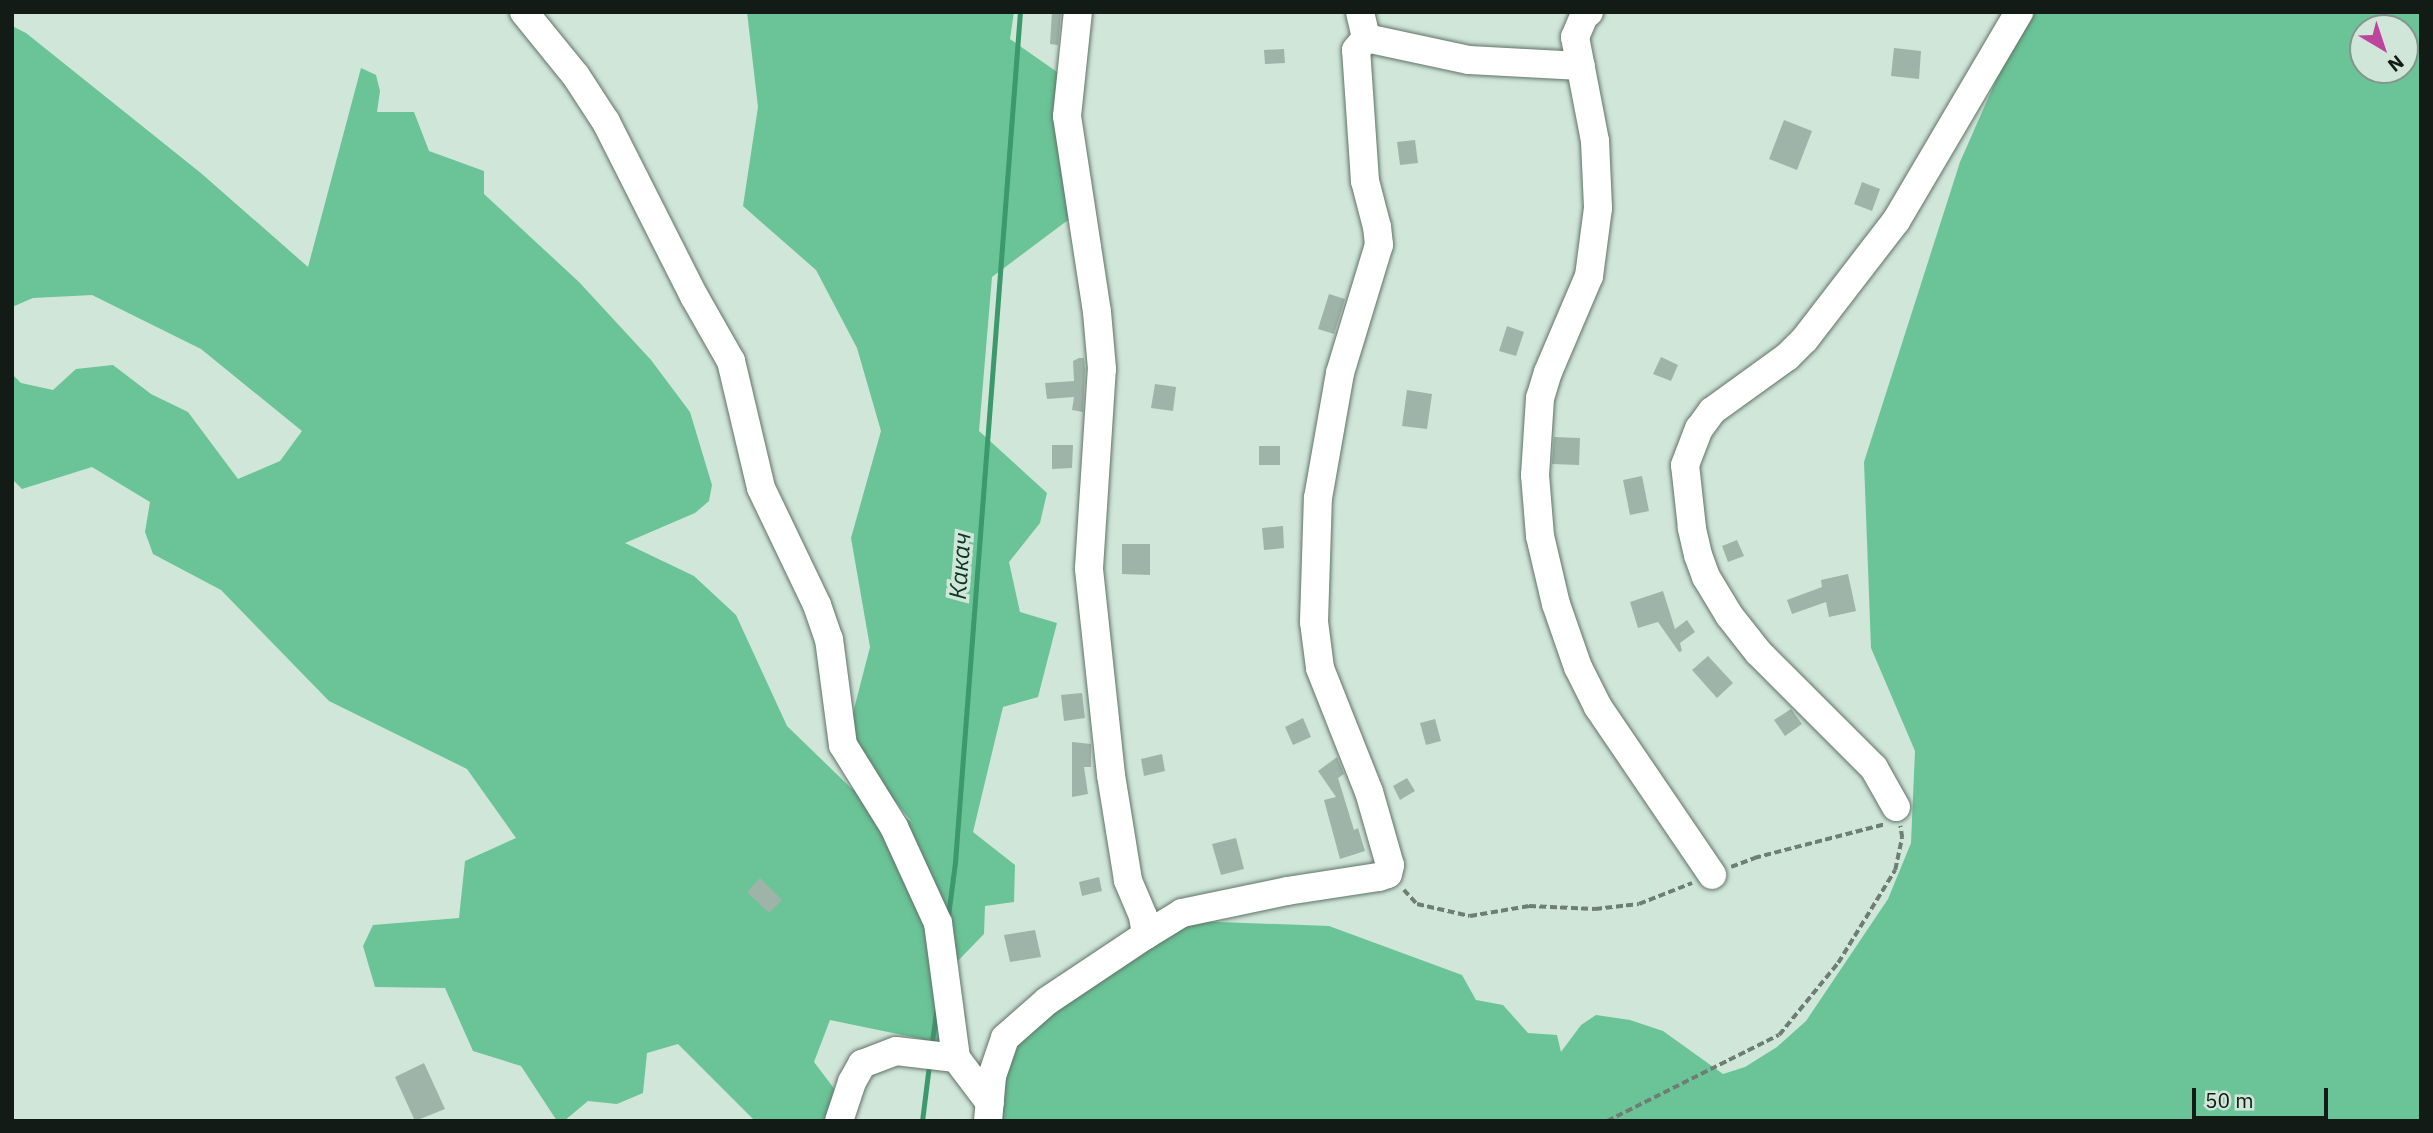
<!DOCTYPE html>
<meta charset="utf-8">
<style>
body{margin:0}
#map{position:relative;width:2433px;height:1133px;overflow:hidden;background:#d0e6d9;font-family:"IBM Plex Sans",sans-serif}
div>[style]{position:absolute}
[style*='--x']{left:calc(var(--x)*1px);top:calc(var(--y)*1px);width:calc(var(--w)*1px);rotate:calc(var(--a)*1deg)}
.forest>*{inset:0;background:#6ac497}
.stream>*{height:5px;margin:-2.5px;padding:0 2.5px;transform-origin:2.5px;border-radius:2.5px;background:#3c986d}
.building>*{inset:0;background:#9fb4a8}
.path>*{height:3.5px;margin-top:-1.75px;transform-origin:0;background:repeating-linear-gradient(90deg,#6f7e75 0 7px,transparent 0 10.5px)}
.roads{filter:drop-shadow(0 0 2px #607368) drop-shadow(0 0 2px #607368)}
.minor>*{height:28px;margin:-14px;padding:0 14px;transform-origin:14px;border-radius:14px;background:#fff}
span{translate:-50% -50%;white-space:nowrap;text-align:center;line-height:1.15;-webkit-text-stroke:7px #d0e6d9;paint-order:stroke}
.water-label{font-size:24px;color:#0b3422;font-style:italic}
.frame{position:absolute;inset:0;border:14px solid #131b17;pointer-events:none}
.north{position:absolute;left:2349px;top:14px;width:70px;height:70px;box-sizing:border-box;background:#d0e6d9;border:2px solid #84958b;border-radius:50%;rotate:141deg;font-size:19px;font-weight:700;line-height:28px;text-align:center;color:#131b17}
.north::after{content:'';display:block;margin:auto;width:24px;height:32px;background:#bd469c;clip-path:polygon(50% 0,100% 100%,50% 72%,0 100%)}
.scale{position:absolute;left:2192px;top:1088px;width:136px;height:32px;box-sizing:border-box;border:4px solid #131b17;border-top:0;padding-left:9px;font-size:21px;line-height:24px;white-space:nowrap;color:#131b17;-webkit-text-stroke:5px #d0e6d9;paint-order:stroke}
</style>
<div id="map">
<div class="forest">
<i style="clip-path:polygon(747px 12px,1014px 12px,1010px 39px,1057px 72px,1076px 214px,992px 277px,979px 431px,1047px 493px,1040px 523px,1009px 562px,1020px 612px,1057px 623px,1038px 697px,1003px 707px,973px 832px,1015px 865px,1014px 902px,985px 906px,984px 934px,947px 972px,966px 1017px,951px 1045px,830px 1020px,814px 1062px,842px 1099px,834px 1121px,755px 1121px,678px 1044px,647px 1053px,643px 1093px,617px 1104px,588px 1101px,564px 1121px,557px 1121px,521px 1066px,473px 1051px,445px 988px,375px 987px,363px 946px,373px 925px,459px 918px,465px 861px,516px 838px,467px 769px,329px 701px,221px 590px,153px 554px,145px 532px,150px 502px,92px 467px,22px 489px,12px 479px,12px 374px,21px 383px,53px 390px,76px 369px,113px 365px,151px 394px,188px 412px,238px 479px,280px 461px,302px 431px,201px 349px,92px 295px,33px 298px,12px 307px,12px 26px,26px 33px,202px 174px,308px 267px,361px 68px,376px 75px,380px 91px,377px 112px,414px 112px,429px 151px,484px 171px,484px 194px,579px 282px,651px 360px,690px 412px,712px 485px,709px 501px,695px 513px,625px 543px,694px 576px,736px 615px,787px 726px,851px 788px,911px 821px,846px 740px,870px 647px,851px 538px,881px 431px,857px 348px,816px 270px,743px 206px,758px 107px)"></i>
<i style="clip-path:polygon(evenodd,2031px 12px,2421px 12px,2421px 1121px,996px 1121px,1012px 1044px,1166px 920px,1329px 926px,1462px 975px,1476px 1000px,1503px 1005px,1528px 1033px,1557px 1035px,1561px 1052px,1581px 1025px,1596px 1015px,1630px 1020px,1663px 1031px,1723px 1074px,1745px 1067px,1777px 1047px,1806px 1021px,1888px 899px,1911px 843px,1915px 751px,1871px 648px,1864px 462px,1960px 162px,2016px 35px,2031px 12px,2363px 28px,2405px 28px,2405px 70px,2363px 70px,2363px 28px)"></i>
</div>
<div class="stream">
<i style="--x:948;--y:916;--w:54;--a:-82.6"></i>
<i style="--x:955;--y:862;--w:852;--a:-85.63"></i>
<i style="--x:931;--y:1048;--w:42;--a:-81.9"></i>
<i style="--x:922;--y:1121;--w:56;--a:-82.9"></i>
</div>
<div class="building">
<i style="clip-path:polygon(1052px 12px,1061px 12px,1058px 45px,1050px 44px)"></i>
<i style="clip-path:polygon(1894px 48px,1921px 51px,1919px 79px,1891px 76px)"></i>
<i style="clip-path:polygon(1284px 49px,1285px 63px,1265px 64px,1264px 50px)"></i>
<i style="clip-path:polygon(1784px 120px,1812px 131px,1797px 170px,1769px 159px)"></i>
<i style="clip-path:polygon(1415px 140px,1418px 163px,1400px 165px,1397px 142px)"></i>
<i style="clip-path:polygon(1862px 182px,1880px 189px,1872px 211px,1854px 204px)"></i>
<i style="clip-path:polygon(1329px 294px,1345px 299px,1334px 334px,1318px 329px)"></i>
<i style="clip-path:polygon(1507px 326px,1524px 332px,1516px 356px,1499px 351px)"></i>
<i style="clip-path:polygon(1661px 357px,1678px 365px,1671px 381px,1653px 374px)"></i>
<i style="clip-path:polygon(1079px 358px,1084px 358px,1085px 369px,1083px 412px,1072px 410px,1074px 397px,1047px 399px,1045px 383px,1074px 381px,1073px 361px)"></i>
<i style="clip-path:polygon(1155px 384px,1176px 387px,1173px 411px,1151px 408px)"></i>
<i style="clip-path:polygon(1407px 390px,1432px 394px,1427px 429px,1402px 426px)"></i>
<i style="clip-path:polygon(1554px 437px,1580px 438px,1579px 465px,1552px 464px)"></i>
<i style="clip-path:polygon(1052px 445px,1073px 445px,1072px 468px,1052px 469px)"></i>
<i style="clip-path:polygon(1259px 446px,1280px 446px,1280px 465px,1259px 465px)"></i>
<i style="clip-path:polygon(1642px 476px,1649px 511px,1630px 515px,1623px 480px)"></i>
<i style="clip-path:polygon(1283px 526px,1284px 548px,1264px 550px,1262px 528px)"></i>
<i style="clip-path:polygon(1737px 540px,1744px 556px,1728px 562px,1722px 546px)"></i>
<i style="clip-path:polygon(1122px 544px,1150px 544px,1150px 575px,1122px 574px)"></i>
<i style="clip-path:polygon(1848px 574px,1856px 611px,1829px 617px,1826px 602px,1792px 614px,1787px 600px,1822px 587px,1821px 580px)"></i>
<i style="clip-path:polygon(1663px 591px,1675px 629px,1687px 620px,1695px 632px,1680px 643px,1682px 651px,1679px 652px,1658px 622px,1638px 628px,1630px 602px)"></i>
<i style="clip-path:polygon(1708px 656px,1733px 683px,1717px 698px,1692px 670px)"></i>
<i style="clip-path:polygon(1082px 693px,1085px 718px,1064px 721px,1061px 695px)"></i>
<i style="clip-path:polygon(1791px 709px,1802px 724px,1785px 736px,1774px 720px)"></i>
<i style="clip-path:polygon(1303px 718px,1311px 737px,1293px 745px,1285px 727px)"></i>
<i style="clip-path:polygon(1435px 719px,1441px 741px,1426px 745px,1420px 723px)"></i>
<i style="clip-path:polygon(1072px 742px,1091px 744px,1091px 767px,1084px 767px,1088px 794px,1072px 797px)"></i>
<i style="clip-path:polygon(1162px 754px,1165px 771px,1144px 776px,1141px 759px)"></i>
<i style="clip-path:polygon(1337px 757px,1344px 774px,1338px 778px,1354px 830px,1358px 828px,1365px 851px,1340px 859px,1324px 800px,1336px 797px,1318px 771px)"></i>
<i style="clip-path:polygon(1407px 778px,1415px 791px,1400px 800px,1393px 786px)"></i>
<i style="clip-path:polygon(1236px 838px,1244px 869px,1221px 875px,1212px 844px)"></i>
<i style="clip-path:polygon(1099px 877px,1102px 891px,1082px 896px,1079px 882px)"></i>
<i style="clip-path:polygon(760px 878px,782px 900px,769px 913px,747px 892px)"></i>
<i style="clip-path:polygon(1035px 930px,1041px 957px,1010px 962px,1004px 935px)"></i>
<i style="clip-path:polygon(424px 1063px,445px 1109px,415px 1121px,395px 1077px)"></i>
</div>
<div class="path">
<i style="--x:1731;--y:867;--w:25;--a:-21"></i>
<i style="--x:1754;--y:858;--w:135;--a:-14.5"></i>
<i style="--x:1404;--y:890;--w:19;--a:47"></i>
<i style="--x:1417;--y:904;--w:54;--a:12.8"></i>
<i style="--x:1470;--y:916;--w:60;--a:-9.6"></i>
<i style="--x:1529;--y:906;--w:66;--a:2.6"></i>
<i style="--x:1595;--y:909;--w:44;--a:-6.5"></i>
<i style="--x:1639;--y:904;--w:57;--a:-21.6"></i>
<i style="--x:1607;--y:1121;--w:192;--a:-26.6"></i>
<i style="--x:1779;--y:1035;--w:93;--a:-50.7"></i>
<i style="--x:1838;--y:963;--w:109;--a:-58.5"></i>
<i style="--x:1895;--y:870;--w:33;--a:-78"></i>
<i style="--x:1902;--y:838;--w:12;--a:-99"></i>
</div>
<div class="roads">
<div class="minor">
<i style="--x:524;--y:12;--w:82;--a:50.9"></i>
<i style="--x:576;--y:76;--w:55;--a:56.9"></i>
<i style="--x:606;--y:122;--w:195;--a:63.2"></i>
<i style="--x:694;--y:296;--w:75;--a:60.4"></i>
<i style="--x:731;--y:361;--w:130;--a:76.7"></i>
<i style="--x:761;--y:488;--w:130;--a:64.4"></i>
<i style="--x:817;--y:605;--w:36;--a:71"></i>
<i style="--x:829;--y:639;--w:107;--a:82.5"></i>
<i style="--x:843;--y:745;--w:97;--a:58.1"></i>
<i style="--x:894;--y:827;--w:106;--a:65.4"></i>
<i style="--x:938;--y:923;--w:136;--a:82.4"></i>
<i style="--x:1589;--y:12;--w:6;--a:141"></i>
<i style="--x:1584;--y:16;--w:23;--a:113"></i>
<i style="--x:1575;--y:37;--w:106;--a:79.1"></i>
<i style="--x:1595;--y:141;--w:67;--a:87.4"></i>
<i style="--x:1598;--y:208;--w:69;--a:97.5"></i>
<i style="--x:1589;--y:276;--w:104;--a:113.1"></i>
<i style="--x:1548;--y:372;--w:27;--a:107"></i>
<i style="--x:1540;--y:398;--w:77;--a:93.7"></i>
<i style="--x:1535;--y:475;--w:61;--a:85.3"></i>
<i style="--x:1540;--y:536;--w:70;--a:76.8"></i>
<i style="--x:1556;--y:604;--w:67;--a:70.8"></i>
<i style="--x:1578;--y:667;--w:45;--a:63.4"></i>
<i style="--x:1598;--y:707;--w:203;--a:55.8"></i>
<i style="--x:1366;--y:38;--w:105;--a:12.1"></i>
<i style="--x:1469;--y:60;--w:112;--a:3.1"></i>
<i style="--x:1896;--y:807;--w:45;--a:-119.4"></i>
<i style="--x:1874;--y:768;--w:164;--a:-135"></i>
<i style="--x:1758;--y:652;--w:47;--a:-128.1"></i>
<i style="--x:1729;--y:615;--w:44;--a:-121.2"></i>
<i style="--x:1706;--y:577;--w:23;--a:-110"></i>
<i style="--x:1698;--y:555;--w:28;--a:-103"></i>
<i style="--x:1692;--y:528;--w:63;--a:-96.3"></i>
<i style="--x:1685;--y:465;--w:39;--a:-69"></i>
<i style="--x:1699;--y:429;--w:22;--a:-54"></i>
<i style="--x:1712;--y:411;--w:92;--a:-35.8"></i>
<i style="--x:1787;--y:357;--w:25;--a:-45"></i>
<i style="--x:1805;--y:339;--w:149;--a:-52.4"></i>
<i style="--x:1896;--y:221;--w:243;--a:-59.5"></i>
<i style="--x:1146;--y:935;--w:42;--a:-31.4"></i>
<i style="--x:1182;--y:913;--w:107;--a:-11.8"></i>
<i style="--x:1287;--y:891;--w:93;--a:-8.7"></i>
<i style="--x:1379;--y:877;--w:9;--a:-18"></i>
<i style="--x:1388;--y:874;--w:9;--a:-77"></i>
<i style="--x:1390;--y:865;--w:76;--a:-106"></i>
<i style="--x:1369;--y:792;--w:133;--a:-111.6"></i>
<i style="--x:1320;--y:668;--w:46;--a:-97.4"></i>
<i style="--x:1314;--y:622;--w:124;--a:-88.2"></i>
<i style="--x:1318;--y:498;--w:127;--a:-80"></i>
<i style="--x:1340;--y:373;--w:134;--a:-73.1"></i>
<i style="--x:1379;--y:245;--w:18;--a:-96"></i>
<i style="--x:1377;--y:227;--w:48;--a:-104.6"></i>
<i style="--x:1365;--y:181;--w:131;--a:-93.9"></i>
<i style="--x:1356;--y:50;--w:16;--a:-50"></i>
<i style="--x:1366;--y:38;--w:27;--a:-103"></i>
<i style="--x:839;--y:1121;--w:41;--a:-71.6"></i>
<i style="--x:852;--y:1082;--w:21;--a:-61"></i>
<i style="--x:862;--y:1064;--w:36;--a:-21"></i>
<i style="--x:896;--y:1051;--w:60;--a:6.7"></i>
<i style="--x:956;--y:1058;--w:56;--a:52.9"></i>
<i style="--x:988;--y:1121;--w:45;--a:-84.9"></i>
<i style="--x:992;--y:1076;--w:40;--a:-71.1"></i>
<i style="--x:1005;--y:1038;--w:56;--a:-41.4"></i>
<i style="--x:1047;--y:1001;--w:119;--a:-33.7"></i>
<i style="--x:1146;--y:935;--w:19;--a:-99"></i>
<i style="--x:1143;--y:916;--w:39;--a:-113"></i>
<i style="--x:1128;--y:880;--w:106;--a:-99.2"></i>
<i style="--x:1111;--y:775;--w:208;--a:-96.1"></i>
<i style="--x:1089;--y:568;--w:199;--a:-86.3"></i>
<i style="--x:1102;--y:369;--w:57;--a:-95"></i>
<i style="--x:1097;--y:312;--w:198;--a:-98.7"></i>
<i style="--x:1067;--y:116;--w:105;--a:-84"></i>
</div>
</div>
<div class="water-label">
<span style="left:960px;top:566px;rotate:-86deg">Какач</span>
</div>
<div class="frame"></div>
<div class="north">N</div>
<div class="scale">50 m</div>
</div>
